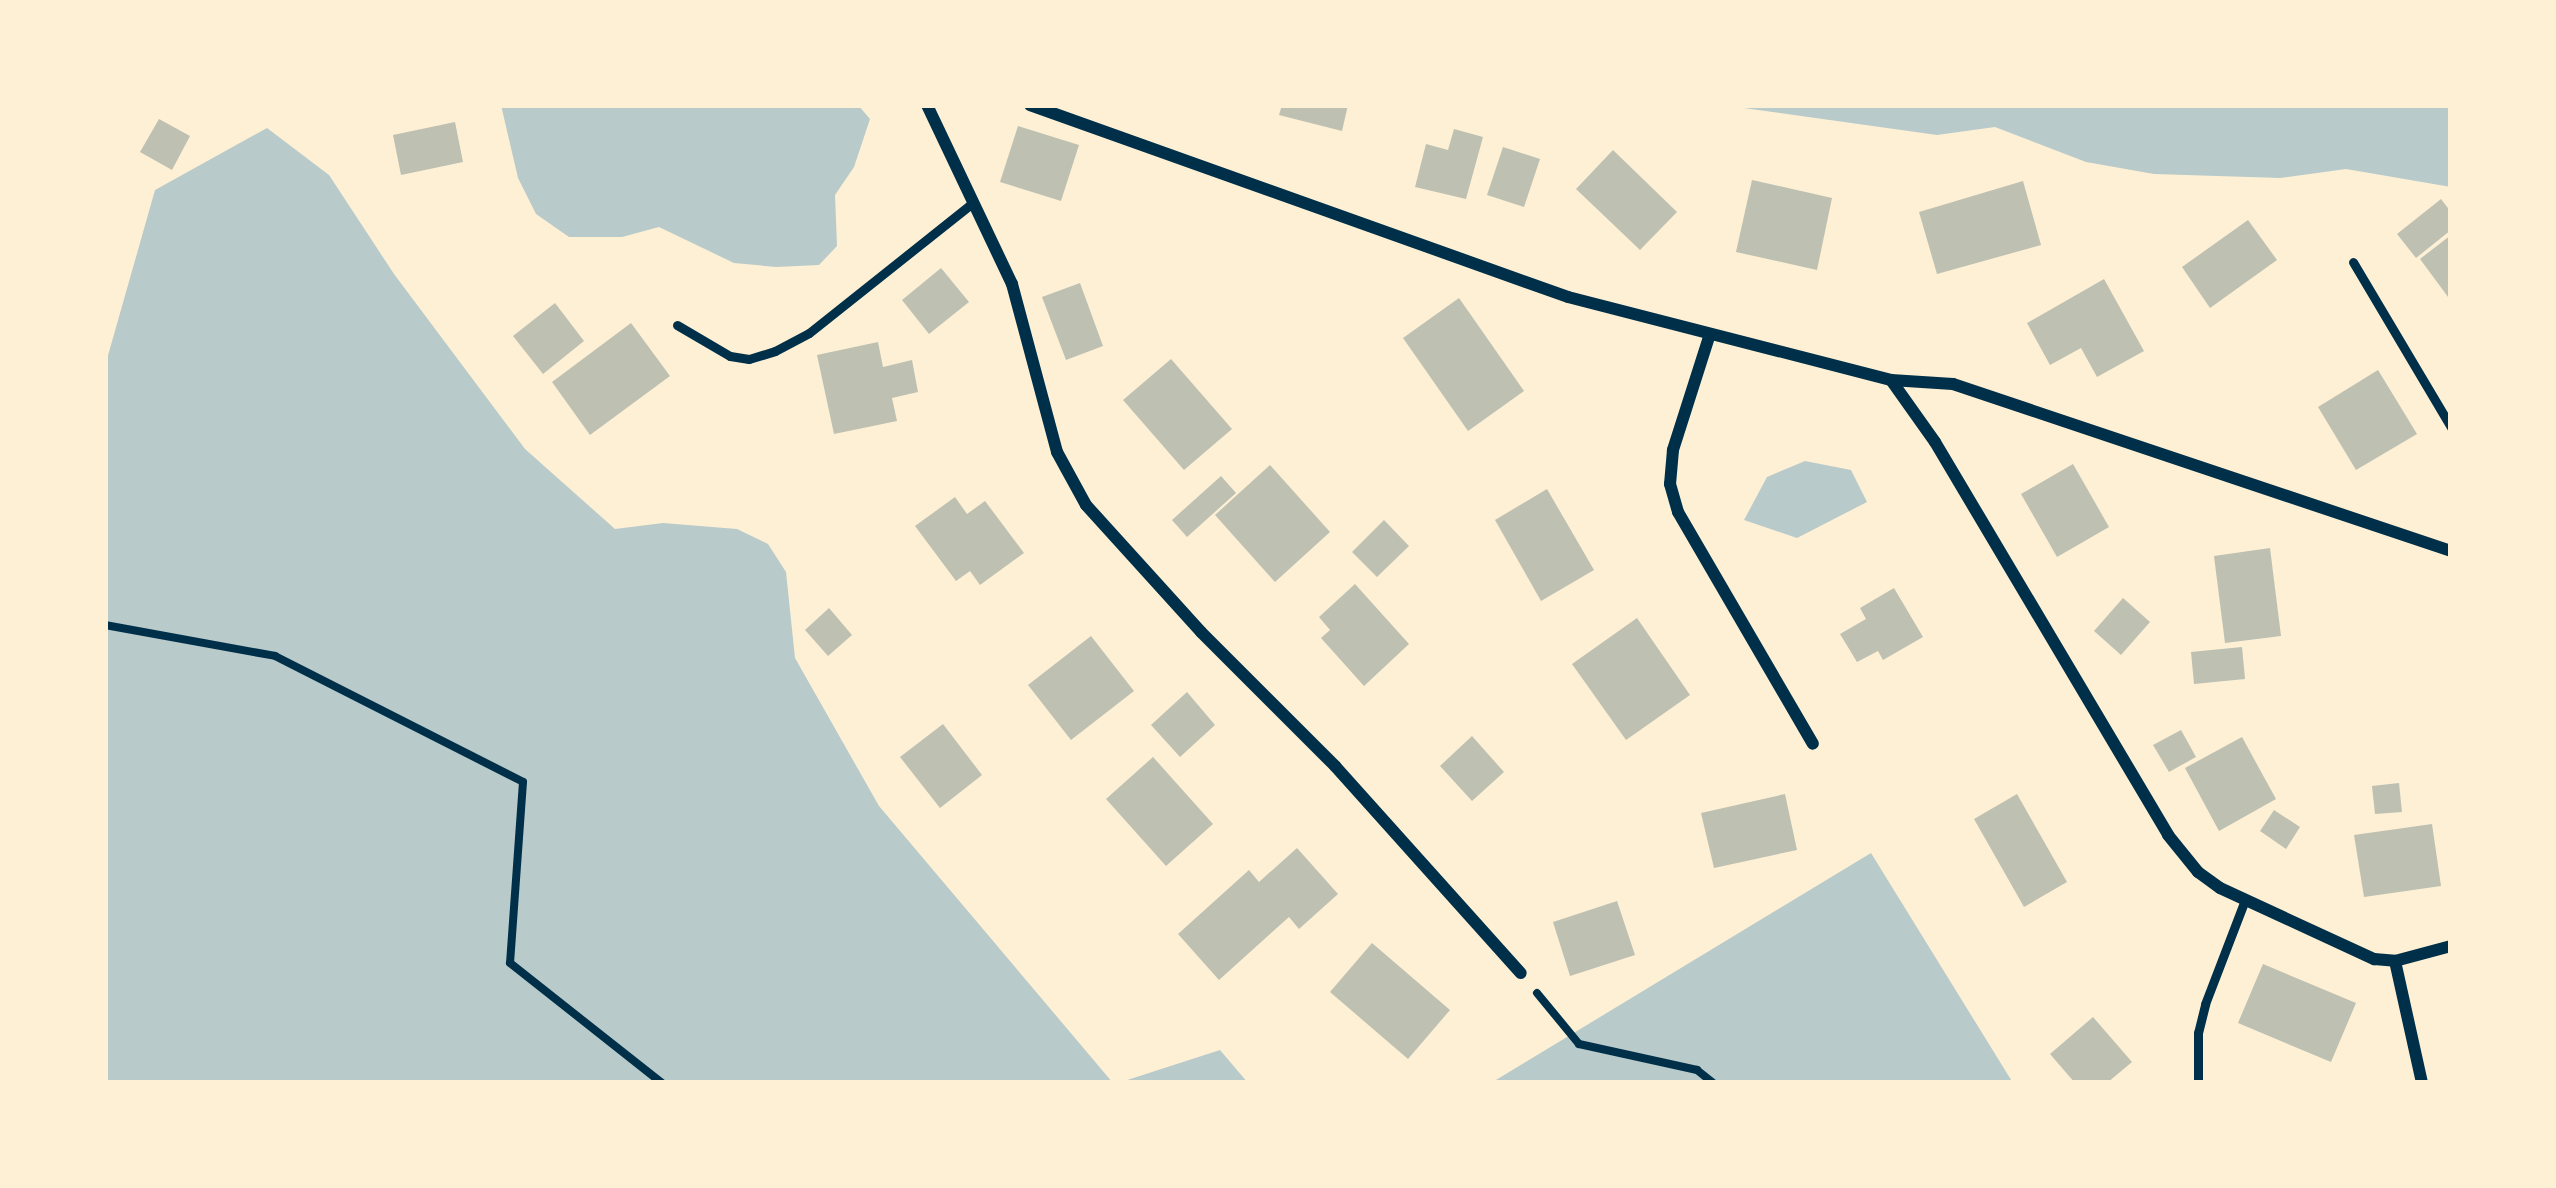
<!DOCTYPE html>
<style>
body{margin:0}
#map{position:relative;width:2556px;height:1188px;overflow:hidden;background:#fdf0d5;font-family:"Sofia Sans Condensed",sans-serif}
div>[style]{position:absolute}
[style*='--x']{left:calc(var(--x)*1px);top:calc(var(--y)*1px);width:calc(var(--w)*1px);rotate:calc(var(--a)*1deg)}
.green>*{inset:0;background:#b9caca}
.building>*{inset:0;background:#bec0b2}
.path>*{height:8px;margin:-4px;padding:0 4px;transform-origin:4px;border-radius:4px;background:#003049}
.service>*{height:9px;margin:-4.5px;padding:0 4.5px;transform-origin:4.5px;border-radius:4.5px;background:#003049}
.minor>*{height:12px;margin:-6px;padding:0 6px;transform-origin:6px;border-radius:6px;background:#003049}
span{translate:-50% -50%;white-space:nowrap;text-align:center;line-height:1.15;-webkit-text-stroke:10px #fdf0d5;paint-order:stroke}
.frame{position:absolute;inset:0;border:108px solid #fdf0d5;pointer-events:none}
</style>
<div id="map">
<div class="green">
<i style="clip-path:polygon(501px 105px,858px 105px,870px 119px,854px 167px,835px 195px,837px 246px,819px 265px,776px 267px,734px 263px,659px 227px,622px 237px,569px 237px,536px 214px,518px 178px)"></i>
<i style="clip-path:polygon(1722px 105px,2451px 105px,2451px 187px,2346px 169px,2280px 178px,2154px 174px,2086px 162px,1995px 127px,1937px 135px)"></i>
<i style="clip-path:polygon(267px 128px,329px 175px,394px 274px,525px 449px,615px 529px,663px 523px,737px 529px,768px 544px,786px 572px,795px 658px,879px 806px,1113px 1083px,105px 1083px,105px 366px,155px 190px)"></i>
<i style="clip-path:polygon(1805px 461px,1851px 470px,1867px 502px,1797px 538px,1744px 520px,1767px 477px)"></i>
<i style="clip-path:polygon(1871px 853px,2013px 1083px,1491px 1083px)"></i>
<i style="clip-path:polygon(1220px 1050px,1248px 1083px,1118px 1083px)"></i>
</div>
<div class="building">
<i style="clip-path:polygon(1282px 105px,1348px 105px,1342px 131px,1279px 115px)"></i>
<i style="clip-path:polygon(159px 119px,190px 136px,172px 170px,140px 152px)"></i>
<i style="clip-path:polygon(455px 122px,463px 162px,401px 175px,393px 135px)"></i>
<i style="clip-path:polygon(1018px 126px,1079px 145px,1061px 201px,1000px 182px)"></i>
<i style="clip-path:polygon(1454px 129px,1483px 137px,1466px 199px,1415px 187px,1426px 144px,1448px 150px)"></i>
<i style="clip-path:polygon(1503px 147px,1540px 159px,1524px 207px,1487px 195px)"></i>
<i style="clip-path:polygon(1613px 150px,1677px 212px,1640px 250px,1576px 189px)"></i>
<i style="clip-path:polygon(1752px 180px,1832px 198px,1817px 270px,1736px 252px)"></i>
<i style="clip-path:polygon(2023px 181px,2041px 245px,1937px 274px,1919px 212px)"></i>
<i style="clip-path:polygon(2441px 199px,2451px 212px,2451px 230px,2416px 258px,2397px 234px)"></i>
<i style="clip-path:polygon(2248px 220px,2277px 260px,2210px 308px,2182px 267px)"></i>
<i style="clip-path:polygon(2451px 235px,2451px 301px,2420px 259px)"></i>
<i style="clip-path:polygon(941px 268px,969px 302px,929px 334px,902px 300px)"></i>
<i style="clip-path:polygon(2104px 279px,2144px 351px,2097px 377px,2081px 348px,2050px 365px,2027px 323px)"></i>
<i style="clip-path:polygon(1080px 283px,1103px 346px,1066px 360px,1042px 297px)"></i>
<i style="clip-path:polygon(1459px 298px,1524px 391px,1468px 431px,1403px 338px)"></i>
<i style="clip-path:polygon(555px 303px,584px 341px,543px 374px,513px 336px)"></i>
<i style="clip-path:polygon(631px 323px,670px 376px,590px 435px,552px 382px)"></i>
<i style="clip-path:polygon(878px 342px,883px 367px,912px 360px,918px 392px,892px 398px,897px 421px,834px 434px,817px 355px)"></i>
<i style="clip-path:polygon(1171px 359px,1232px 429px,1184px 470px,1123px 400px)"></i>
<i style="clip-path:polygon(2378px 370px,2417px 434px,2356px 470px,2318px 407px)"></i>
<i style="clip-path:polygon(2073px 464px,2109px 527px,2057px 557px,2021px 494px)"></i>
<i style="clip-path:polygon(1270px 465px,1330px 532px,1275px 582px,1215px 515px)"></i>
<i style="clip-path:polygon(1221px 476px,1236px 493px,1187px 537px,1172px 520px)"></i>
<i style="clip-path:polygon(1547px 489px,1594px 570px,1541px 601px,1495px 520px)"></i>
<i style="clip-path:polygon(955px 497px,967px 514px,985px 501px,1024px 553px,980px 585px,970px 571px,956px 581px,915px 526px)"></i>
<i style="clip-path:polygon(1384px 520px,1409px 546px,1377px 577px,1352px 552px)"></i>
<i style="clip-path:polygon(2270px 548px,2281px 636px,2225px 643px,2214px 556px)"></i>
<i style="clip-path:polygon(1355px 584px,1409px 644px,1364px 686px,1321px 638px,1330px 630px,1319px 617px)"></i>
<i style="clip-path:polygon(1894px 588px,1923px 637px,1883px 660px,1878px 651px,1857px 662px,1840px 634px,1866px 619px,1860px 608px)"></i>
<i style="clip-path:polygon(2123px 598px,2150px 622px,2121px 655px,2094px 631px)"></i>
<i style="clip-path:polygon(829px 608px,852px 635px,828px 656px,805px 630px)"></i>
<i style="clip-path:polygon(1637px 618px,1690px 695px,1626px 740px,1572px 664px)"></i>
<i style="clip-path:polygon(1091px 636px,1134px 691px,1071px 740px,1028px 685px)"></i>
<i style="clip-path:polygon(2242px 647px,2245px 679px,2194px 684px,2191px 652px)"></i>
<i style="clip-path:polygon(1187px 692px,1215px 725px,1180px 757px,1151px 725px)"></i>
<i style="clip-path:polygon(943px 724px,982px 775px,940px 808px,900px 757px)"></i>
<i style="clip-path:polygon(2181px 730px,2196px 757px,2169px 772px,2153px 745px)"></i>
<i style="clip-path:polygon(1472px 736px,1504px 772px,1472px 801px,1440px 766px)"></i>
<i style="clip-path:polygon(2242px 737px,2276px 799px,2219px 831px,2185px 768px)"></i>
<i style="clip-path:polygon(1153px 757px,1213px 824px,1166px 866px,1106px 799px)"></i>
<i style="clip-path:polygon(2399px 783px,2402px 812px,2375px 814px,2372px 786px)"></i>
<i style="clip-path:polygon(1785px 794px,1797px 850px,1714px 868px,1701px 813px)"></i>
<i style="clip-path:polygon(2017px 794px,2067px 882px,2024px 907px,1974px 819px)"></i>
<i style="clip-path:polygon(2274px 810px,2300px 827px,2286px 849px,2260px 831px)"></i>
<i style="clip-path:polygon(2432px 824px,2441px 886px,2364px 897px,2354px 835px)"></i>
<i style="clip-path:polygon(1297px 848px,1338px 894px,1299px 929px,1289px 917px,1219px 980px,1178px 934px,1249px 870px,1259px 882px)"></i>
<i style="clip-path:polygon(1617px 901px,1635px 955px,1570px 976px,1553px 922px)"></i>
<i style="clip-path:polygon(1372px 943px,1450px 1010px,1408px 1059px,1330px 992px)"></i>
<i style="clip-path:polygon(2263px 964px,2356px 1003px,2331px 1062px,2238px 1023px)"></i>
<i style="clip-path:polygon(2093px 1017px,2132px 1062px,2107px 1083px,2075px 1083px,2050px 1054px)"></i>
</div>
<div class="path">
<i style="--x:105;--y:625;--w:173;--a:10.3"></i>
<i style="--x:275;--y:656;--w:278;--a:26.9"></i>
<i style="--x:523;--y:782;--w:181;--a:94.1"></i>
<i style="--x:510;--y:963;--w:194;--a:38.3"></i>
<i style="--x:1537;--y:993;--w:66;--a:50.5"></i>
<i style="--x:1579;--y:1044;--w:121;--a:12.4"></i>
<i style="--x:1697;--y:1070;--w:21;--a:39"></i>
</div>
<div class="service">
<i style="--x:2353;--y:262;--w:192;--a:59.3"></i>
<i style="--x:677;--y:325;--w:61;--a:30.3"></i>
<i style="--x:730;--y:356;--w:19;--a:9"></i>
<i style="--x:749;--y:359;--w:27;--a:-17"></i>
<i style="--x:775;--y:351;--w:38;--a:-28"></i>
<i style="--x:809;--y:333;--w:207;--a:-38.5"></i>
<i style="--x:2198;--y:1083;--w:50;--a:-90"></i>
<i style="--x:2198;--y:1033;--w:30;--a:-76"></i>
<i style="--x:2205;--y:1004;--w:111;--a:-69"></i>
</div>
<div class="minor">
<i style="--x:927;--y:105;--w:198;--a:64.6"></i>
<i style="--x:1012;--y:284;--w:174;--a:75"></i>
<i style="--x:1057;--y:452;--w:60;--a:61.3"></i>
<i style="--x:1086;--y:505;--w:171;--a:47.8"></i>
<i style="--x:1201;--y:632;--w:190;--a:45"></i>
<i style="--x:1335;--y:766;--w:278;--a:48.1"></i>
<i style="--x:1030;--y:105;--w:571;--a:19.64"></i>
<i style="--x:1568;--y:297;--w:333;--a:14.4"></i>
<i style="--x:1891;--y:380;--w:62;--a:3.7"></i>
<i style="--x:1953;--y:384;--w:525;--a:18.54"></i>
<i style="--x:1709;--y:337;--w:119;--a:107.7"></i>
<i style="--x:1673;--y:450;--w:34;--a:95"></i>
<i style="--x:1670;--y:484;--w:29;--a:74"></i>
<i style="--x:1678;--y:512;--w:268;--a:59.8"></i>
<i style="--x:1891;--y:380;--w:76;--a:54.6"></i>
<i style="--x:1935;--y:442;--w:457;--a:59.3"></i>
<i style="--x:2168;--y:835;--w:48;--a:51"></i>
<i style="--x:2198;--y:872;--w:27;--a:36"></i>
<i style="--x:2220;--y:888;--w:170;--a:24.8"></i>
<i style="--x:2374;--y:959;--w:21;--a:5"></i>
<i style="--x:2395;--y:961;--w:58;--a:-15"></i>
<i style="--x:2395;--y:961;--w:125;--a:77.5"></i>
</div>
<div class="frame"></div>
</div>
